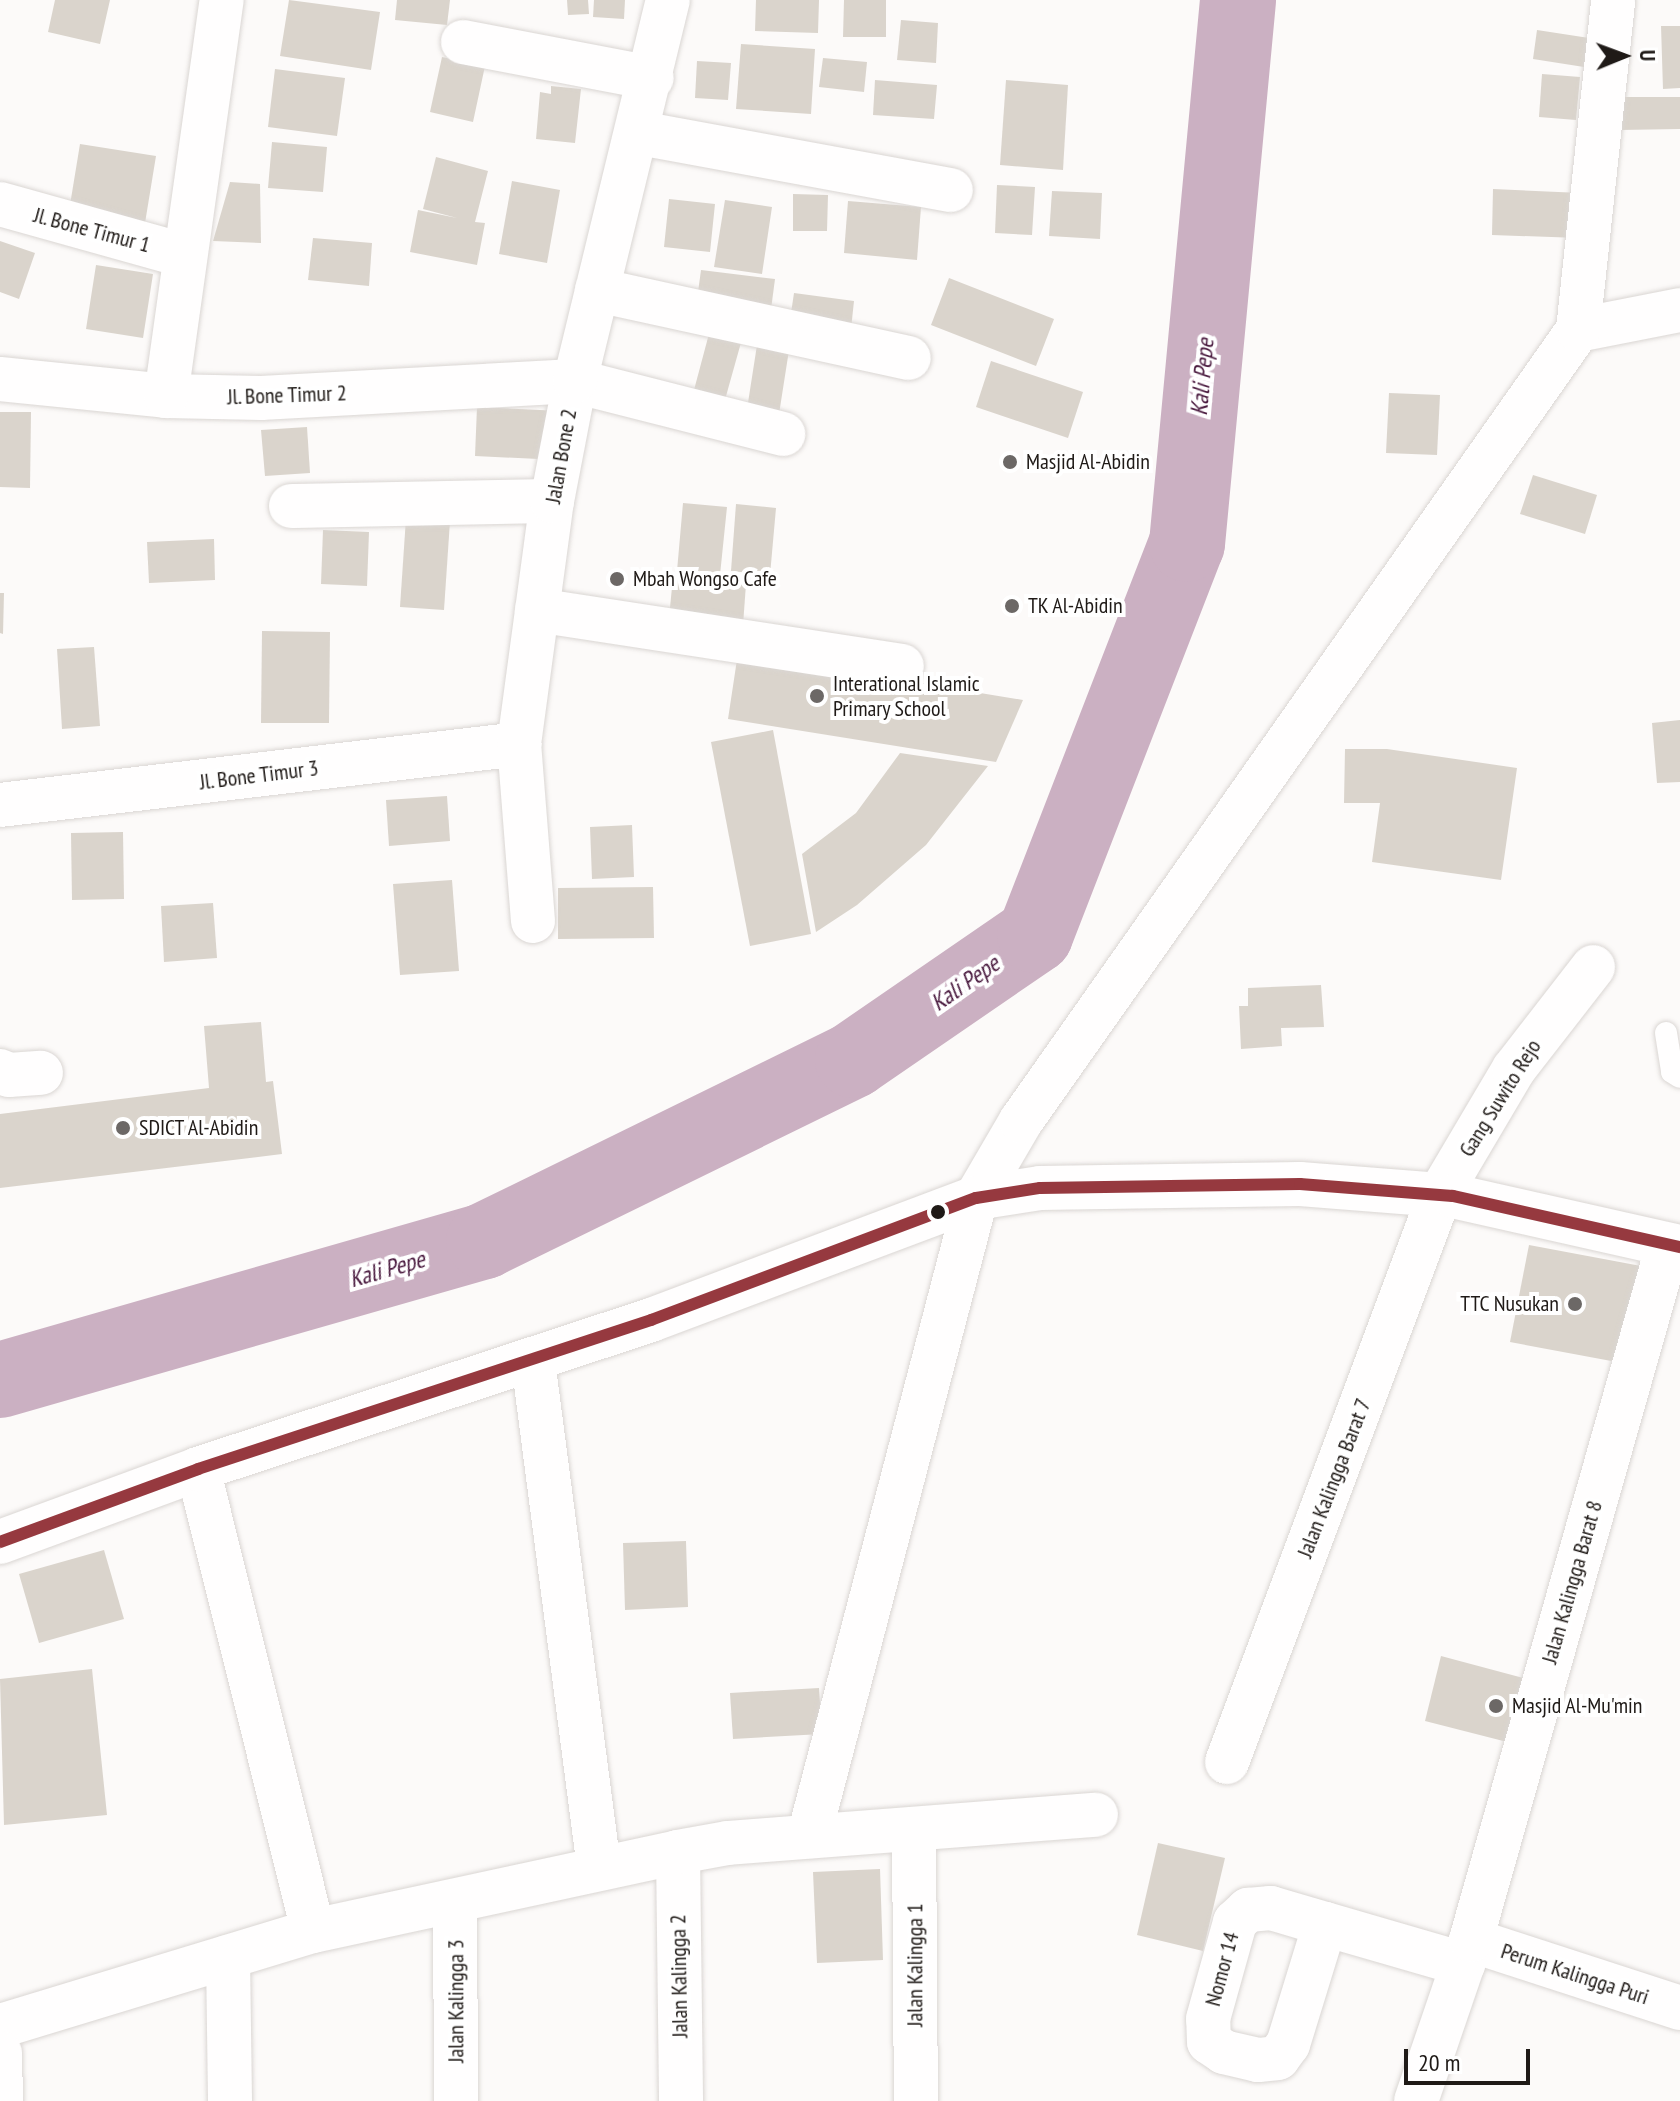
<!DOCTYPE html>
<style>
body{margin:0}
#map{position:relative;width:1680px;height:2101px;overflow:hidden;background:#fcfaf9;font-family:"PT Sans Narrow",sans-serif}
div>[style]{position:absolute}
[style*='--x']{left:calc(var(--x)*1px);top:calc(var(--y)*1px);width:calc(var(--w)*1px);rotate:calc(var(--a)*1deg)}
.river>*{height:76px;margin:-38px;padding:0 38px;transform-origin:38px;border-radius:38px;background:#cbb0c2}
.building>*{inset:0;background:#dad4cc}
.roads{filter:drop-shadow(0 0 2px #dad6d3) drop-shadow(0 0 2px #dad6d3)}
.lane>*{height:22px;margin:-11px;padding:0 11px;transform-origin:11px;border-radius:11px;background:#fffefe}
.street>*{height:44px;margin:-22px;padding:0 22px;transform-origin:22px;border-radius:22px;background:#fffefe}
.secondary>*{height:44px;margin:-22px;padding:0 22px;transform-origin:22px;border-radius:22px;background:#fffefe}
.bus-1>*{height:12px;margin:-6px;padding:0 6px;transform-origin:6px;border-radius:6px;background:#96393f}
.dots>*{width:22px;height:22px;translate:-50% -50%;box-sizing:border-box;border:4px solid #fff;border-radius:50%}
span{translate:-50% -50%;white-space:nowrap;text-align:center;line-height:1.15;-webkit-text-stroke:8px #fff;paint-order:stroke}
.street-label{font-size:22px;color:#1f1a17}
.poi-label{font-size:22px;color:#1f1a17}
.left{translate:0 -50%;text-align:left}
.right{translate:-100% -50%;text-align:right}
.water-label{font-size:24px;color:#48183d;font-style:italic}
.north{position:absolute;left:1584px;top:16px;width:80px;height:80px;-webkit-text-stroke:6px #fff;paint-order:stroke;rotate:89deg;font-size:22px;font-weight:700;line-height:32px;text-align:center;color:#1f1a17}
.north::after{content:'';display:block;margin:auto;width:28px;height:36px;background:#1f1a17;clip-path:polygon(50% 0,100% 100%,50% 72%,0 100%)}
.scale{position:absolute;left:1404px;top:2049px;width:126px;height:36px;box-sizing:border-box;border:4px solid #1f1a17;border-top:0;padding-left:10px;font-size:24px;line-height:28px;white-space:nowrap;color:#1f1a17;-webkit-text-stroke:6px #fff;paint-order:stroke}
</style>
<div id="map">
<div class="river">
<i style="--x:0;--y:1380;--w:504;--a:-16.02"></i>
<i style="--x:484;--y:1241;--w:411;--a:-26.1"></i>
<i style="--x:853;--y:1060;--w:221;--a:-34.5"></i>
<i style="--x:1035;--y:935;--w:420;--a:-68.8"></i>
<i style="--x:1187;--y:544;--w:546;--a:-84.64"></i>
</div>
<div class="building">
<i style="clip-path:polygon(55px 0,110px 0,100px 44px,48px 32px)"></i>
<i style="clip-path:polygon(289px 0,380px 12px,371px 70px,280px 56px)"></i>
<i style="clip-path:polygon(397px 0,450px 0,447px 25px,395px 20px)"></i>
<i style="clip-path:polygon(567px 0,588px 0,589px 14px,568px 15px)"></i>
<i style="clip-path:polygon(594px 0,625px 0,624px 19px,593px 17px)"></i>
<i style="clip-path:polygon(756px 0,819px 0,818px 33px,755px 31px)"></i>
<i style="clip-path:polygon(844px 0,886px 0,886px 37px,843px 37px)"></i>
<i style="clip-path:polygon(901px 20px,938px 23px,936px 63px,897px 60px)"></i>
<i style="clip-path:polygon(1661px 26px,1680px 26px,1680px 88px,1663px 89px)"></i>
<i style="clip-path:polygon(1537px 30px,1589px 38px,1584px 67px,1533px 59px)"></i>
<i style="clip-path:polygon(741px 44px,815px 49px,811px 114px,736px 109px)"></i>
<i style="clip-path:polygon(442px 57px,485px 66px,473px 122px,430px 112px)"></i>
<i style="clip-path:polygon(823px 58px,867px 62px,864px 92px,819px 87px)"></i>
<i style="clip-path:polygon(697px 61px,731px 63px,728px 100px,695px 98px)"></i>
<i style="clip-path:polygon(275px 69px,345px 78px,337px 136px,268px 127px)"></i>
<i style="clip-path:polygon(1542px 74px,1580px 77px,1576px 120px,1539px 117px)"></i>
<i style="clip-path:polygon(875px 80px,937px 85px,934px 119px,873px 115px)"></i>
<i style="clip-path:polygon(1006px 80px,1068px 85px,1063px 170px,1000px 165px)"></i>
<i style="clip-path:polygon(551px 86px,581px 89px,575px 143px,536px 139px,540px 92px,551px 94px)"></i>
<i style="clip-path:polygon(1620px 97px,1680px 97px,1680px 129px,1620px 130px)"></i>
<i style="clip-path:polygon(272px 142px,327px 147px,323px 192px,268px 188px)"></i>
<i style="clip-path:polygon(80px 144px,156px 156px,145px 223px,69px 211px)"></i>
<i style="clip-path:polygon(436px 157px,488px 171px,475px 222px,485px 223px,477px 265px,410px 252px,418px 210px,457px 218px,423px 209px)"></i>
<i style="clip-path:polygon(512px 181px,560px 190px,547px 263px,499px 254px)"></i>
<i style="clip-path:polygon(230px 182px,260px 184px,261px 243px,213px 241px)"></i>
<i style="clip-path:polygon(997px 185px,1035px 187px,1032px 235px,995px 233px)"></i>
<i style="clip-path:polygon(1493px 189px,1581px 193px,1579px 238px,1492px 235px)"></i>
<i style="clip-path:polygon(1052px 191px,1102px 193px,1100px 239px,1049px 236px)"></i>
<i style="clip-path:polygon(793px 194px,828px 195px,827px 231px,793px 231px)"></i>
<i style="clip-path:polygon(669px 199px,715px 204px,710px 252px,664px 247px)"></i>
<i style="clip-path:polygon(725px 200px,772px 207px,762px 274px,714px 267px)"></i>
<i style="clip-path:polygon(848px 201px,921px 207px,917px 260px,844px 253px)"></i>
<i style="clip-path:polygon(313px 238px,372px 243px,369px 286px,308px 280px)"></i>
<i style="clip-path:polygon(0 241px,35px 253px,19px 299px,0 292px)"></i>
<i style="clip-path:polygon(96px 265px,153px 274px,143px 338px,86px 329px)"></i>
<i style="clip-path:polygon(701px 270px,775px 279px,770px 317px,696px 307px)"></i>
<i style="clip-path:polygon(949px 278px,1054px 319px,1036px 366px,931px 325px)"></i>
<i style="clip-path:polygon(794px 293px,854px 301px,851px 329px,790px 320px)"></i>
<i style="clip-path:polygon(710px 330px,742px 339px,721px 414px,690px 405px)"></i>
<i style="clip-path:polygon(757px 345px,789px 350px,779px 414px,747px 409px)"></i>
<i style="clip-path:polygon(991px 361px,1083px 392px,1068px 438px,976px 407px)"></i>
<i style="clip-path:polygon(1389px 393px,1440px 395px,1437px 455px,1386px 453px)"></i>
<i style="clip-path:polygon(477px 407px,561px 411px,559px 460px,475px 456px)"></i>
<i style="clip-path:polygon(0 412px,31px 412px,30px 488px,0 487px)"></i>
<i style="clip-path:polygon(307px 427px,310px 473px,265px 476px,261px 430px)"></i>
<i style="clip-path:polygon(1533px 475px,1597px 495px,1585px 534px,1520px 514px)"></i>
<i style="clip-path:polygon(683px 503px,727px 507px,720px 575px,677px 571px)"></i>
<i style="clip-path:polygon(736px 504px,776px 508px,770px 575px,731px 571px)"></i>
<i style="clip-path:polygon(406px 518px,450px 521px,444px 610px,400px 607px)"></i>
<i style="clip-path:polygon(323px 530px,369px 532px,367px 586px,321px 584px)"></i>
<i style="clip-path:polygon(214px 539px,215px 580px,149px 583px,147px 542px)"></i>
<i style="clip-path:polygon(673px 577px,746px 584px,743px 625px,669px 618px)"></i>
<i style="clip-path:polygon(0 593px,4px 593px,3px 634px,0 633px)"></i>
<i style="clip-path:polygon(262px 631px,330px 632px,329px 723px,261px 723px)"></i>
<i style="clip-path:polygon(94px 647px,100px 726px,62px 729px,57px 649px)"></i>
<i style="clip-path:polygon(738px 653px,1023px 700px,996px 762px,728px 719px)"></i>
<i style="clip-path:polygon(1680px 720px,1680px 782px,1657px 783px,1652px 723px)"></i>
<i style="clip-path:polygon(773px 730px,811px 934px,750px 946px,711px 742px)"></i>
<i style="clip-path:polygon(1345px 749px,1387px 749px,1517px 768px,1501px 880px,1372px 862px,1380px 803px,1344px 803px)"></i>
<i style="clip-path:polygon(900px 753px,988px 766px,926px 845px,857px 905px,816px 932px,802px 854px,856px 813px)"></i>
<i style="clip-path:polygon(447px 796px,450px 841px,389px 846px,386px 800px)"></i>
<i style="clip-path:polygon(632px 825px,634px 877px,592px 879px,590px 827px)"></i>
<i style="clip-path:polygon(123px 832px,124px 899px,72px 900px,71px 833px)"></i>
<i style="clip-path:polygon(452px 880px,459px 971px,400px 975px,393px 884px)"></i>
<i style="clip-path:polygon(653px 887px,654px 938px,558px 939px,558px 888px)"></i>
<i style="clip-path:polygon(213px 903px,217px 958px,164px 962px,161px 906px)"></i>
<i style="clip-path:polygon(1321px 985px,1324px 1027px,1281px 1028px,1282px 1046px,1241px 1049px,1239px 1006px,1248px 1006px,1248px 988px)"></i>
<i style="clip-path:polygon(261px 1022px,266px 1082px,273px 1081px,282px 1154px,0 1188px,0 1114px,209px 1088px,204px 1026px)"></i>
<i style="clip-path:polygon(1529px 1245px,1641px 1266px,1622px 1363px,1510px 1342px)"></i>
<i style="clip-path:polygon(686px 1541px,688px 1607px,625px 1610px,623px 1543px)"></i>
<i style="clip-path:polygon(104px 1550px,124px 1619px,39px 1643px,19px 1574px)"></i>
<i style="clip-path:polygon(1441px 1656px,1531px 1680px,1515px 1744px,1425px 1721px)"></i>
<i style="clip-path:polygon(92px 1669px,107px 1815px,4px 1825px,0 1679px)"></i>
<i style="clip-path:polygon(819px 1688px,822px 1734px,733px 1739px,730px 1693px)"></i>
<i style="clip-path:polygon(1158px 1843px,1225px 1858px,1203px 1951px,1137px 1935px)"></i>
<i style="clip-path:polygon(880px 1869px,883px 1960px,817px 1963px,813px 1872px)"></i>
</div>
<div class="roads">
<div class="lane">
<i style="--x:1666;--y:1033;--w:39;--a:81"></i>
<i style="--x:1672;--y:1072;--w:9;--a:32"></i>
</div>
<div class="street">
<i style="--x:463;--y:42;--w:192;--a:10.8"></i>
<i style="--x:640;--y:133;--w:316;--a:10.4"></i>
<i style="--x:0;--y:204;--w:190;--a:15.6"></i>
<i style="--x:597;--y:290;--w:319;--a:12.3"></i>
<i style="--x:1578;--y:330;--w:104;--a:-11.1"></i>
<i style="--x:0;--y:379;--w:167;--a:5.8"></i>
<i style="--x:166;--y:396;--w:95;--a:1.2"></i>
<i style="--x:261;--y:398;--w:314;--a:-3.1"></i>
<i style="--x:575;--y:381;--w:215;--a:14.3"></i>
<i style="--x:166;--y:396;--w:400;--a:-82"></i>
<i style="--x:291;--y:506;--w:261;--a:-1.1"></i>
<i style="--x:537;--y:610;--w:369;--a:8.7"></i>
<i style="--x:0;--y:805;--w:523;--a:-6.7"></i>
<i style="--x:533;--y:921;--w:178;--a:-94.5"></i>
<i style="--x:519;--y:744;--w:245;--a:-82.3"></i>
<i style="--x:552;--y:501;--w:122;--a:-79.1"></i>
<i style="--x:575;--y:381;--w:392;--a:-76.3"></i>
<i style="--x:0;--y:1071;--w:10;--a:24"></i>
<i style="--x:9;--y:1075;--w:32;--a:-4"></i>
<i style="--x:533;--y:1361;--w:511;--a:82.58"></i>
<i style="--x:198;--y:1469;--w:476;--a:76"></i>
<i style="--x:1227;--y:1762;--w:607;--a:-69.44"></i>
<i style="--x:1440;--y:1194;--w:145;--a:-59.4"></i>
<i style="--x:1514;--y:1069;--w:129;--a:-52.2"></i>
<i style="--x:914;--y:1829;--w:272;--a:89.6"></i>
<i style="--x:809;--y:1836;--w:659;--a:-75.33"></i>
<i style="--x:976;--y:1198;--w:89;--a:-59.7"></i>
<i style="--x:1021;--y:1121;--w:967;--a:-54.85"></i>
<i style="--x:1578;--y:330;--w:332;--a:-83.9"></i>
<i style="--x:678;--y:1852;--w:249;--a:89.3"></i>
<i style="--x:455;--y:1902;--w:199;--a:89.7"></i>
<i style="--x:1325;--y:1924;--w:126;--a:107.1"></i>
<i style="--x:1288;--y:2044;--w:17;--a:126"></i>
<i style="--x:1278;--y:2058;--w:20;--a:174"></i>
<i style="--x:1258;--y:2060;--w:35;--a:-167"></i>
<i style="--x:1224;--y:2052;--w:18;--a:-146"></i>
<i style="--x:1209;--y:2042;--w:23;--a:-92"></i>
<i style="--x:1208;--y:2019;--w:101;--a:-74.4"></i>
<i style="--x:1235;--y:1922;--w:18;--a:-43"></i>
<i style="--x:1248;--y:1910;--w:23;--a:-5"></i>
<i style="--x:1271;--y:1908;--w:56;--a:16.5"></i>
<i style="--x:1325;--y:1924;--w:144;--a:16.2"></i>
<i style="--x:1471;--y:1940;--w:220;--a:18"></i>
<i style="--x:228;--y:1957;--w:144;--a:89.2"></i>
<i style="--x:0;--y:2026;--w:327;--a:-16.9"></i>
<i style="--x:313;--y:1931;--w:373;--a:-12.2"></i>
<i style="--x:678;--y:1852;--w:51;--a:-10.2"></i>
<i style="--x:728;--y:1843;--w:369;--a:-4.4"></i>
<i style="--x:0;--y:2053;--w:48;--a:88.8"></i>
<i style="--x:1416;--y:2101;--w:170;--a:-71.1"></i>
<i style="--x:1471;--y:1940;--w:722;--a:-74.17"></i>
</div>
<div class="secondary">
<i style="--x:0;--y:1542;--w:211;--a:-20.2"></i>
<i style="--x:198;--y:1469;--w:477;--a:-18.2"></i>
<i style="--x:651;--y:1320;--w:347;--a:-20.6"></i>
<i style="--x:976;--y:1198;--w:65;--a:-8.9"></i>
<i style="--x:1040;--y:1188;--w:260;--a:-0.9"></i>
<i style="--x:1300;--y:1184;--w:153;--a:4.5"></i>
<i style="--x:1453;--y:1196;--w:233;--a:12.7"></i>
</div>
</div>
<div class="bus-1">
<i style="--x:0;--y:1542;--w:211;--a:-20.2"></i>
<i style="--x:198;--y:1469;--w:477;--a:-18.2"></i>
<i style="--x:651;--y:1320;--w:347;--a:-20.6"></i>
<i style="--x:976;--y:1198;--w:65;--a:-8.9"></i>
<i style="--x:1040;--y:1188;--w:260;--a:-0.9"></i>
<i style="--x:1300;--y:1184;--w:153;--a:4.5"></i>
<i style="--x:1453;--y:1196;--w:233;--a:12.7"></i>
</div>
<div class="dots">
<i style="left:1010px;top:462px;background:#6c6866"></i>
<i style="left:617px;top:579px;background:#6c6866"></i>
<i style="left:1012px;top:606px;background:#6c6866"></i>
<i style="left:817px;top:696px;background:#6c6866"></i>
<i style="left:123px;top:1128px;background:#6c6866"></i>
<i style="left:938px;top:1212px;background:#1f1a17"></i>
<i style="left:1575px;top:1304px;background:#6c6866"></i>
<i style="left:1496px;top:1706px;background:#6c6866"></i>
</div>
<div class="street-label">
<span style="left:92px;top:230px;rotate:15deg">Jl. Bone Timur 1</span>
<span style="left:287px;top:395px;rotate:-2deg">Jl. Bone Timur 2</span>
<span style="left:561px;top:456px;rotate:-80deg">Jalan Bone 2</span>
<span style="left:259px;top:775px;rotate:-7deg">Jl. Bone Timur 3</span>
<span style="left:1500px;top:1098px;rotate:-58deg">Gang Suwito Rejo</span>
<span style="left:1334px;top:1478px;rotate:-69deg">Jalan Kalingga Barat 7</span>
<span style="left:1572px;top:1582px;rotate:-74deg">Jalan Kalingga Barat 8</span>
<span style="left:915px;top:1965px;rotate:-90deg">Jalan Kalingga 1</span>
<span style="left:1222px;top:1969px;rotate:-75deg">Nomor 14</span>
<span style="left:1575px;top:1974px;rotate:18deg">Perum Kalingga Puri</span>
<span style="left:679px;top:1976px;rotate:-91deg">Jalan Kalingga 2</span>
<span style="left:456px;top:2001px;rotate:-90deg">Jalan Kalingga 3</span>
</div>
<div class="poi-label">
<span class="left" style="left:1026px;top:462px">Masjid Al-Abidin</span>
<span class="left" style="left:633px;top:579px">Mbah Wongso Cafe</span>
<span class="left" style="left:1028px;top:606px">TK Al-Abidin</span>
<span class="left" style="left:833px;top:696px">Interational Islamic<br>Primary School</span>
<span class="left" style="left:139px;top:1128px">SDICT Al-Abidin</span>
<span class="right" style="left:1559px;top:1304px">TTC Nusukan</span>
<span class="left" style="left:1512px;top:1706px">Masjid Al-Mu'min</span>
</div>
<div class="water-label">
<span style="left:1202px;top:377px;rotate:-85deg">Kali Pepe</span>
<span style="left:965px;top:983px;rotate:-35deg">Kali Pepe</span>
<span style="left:387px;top:1269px;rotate:-16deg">Kali Pepe</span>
</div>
<div class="north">U</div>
<div class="scale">20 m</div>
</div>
